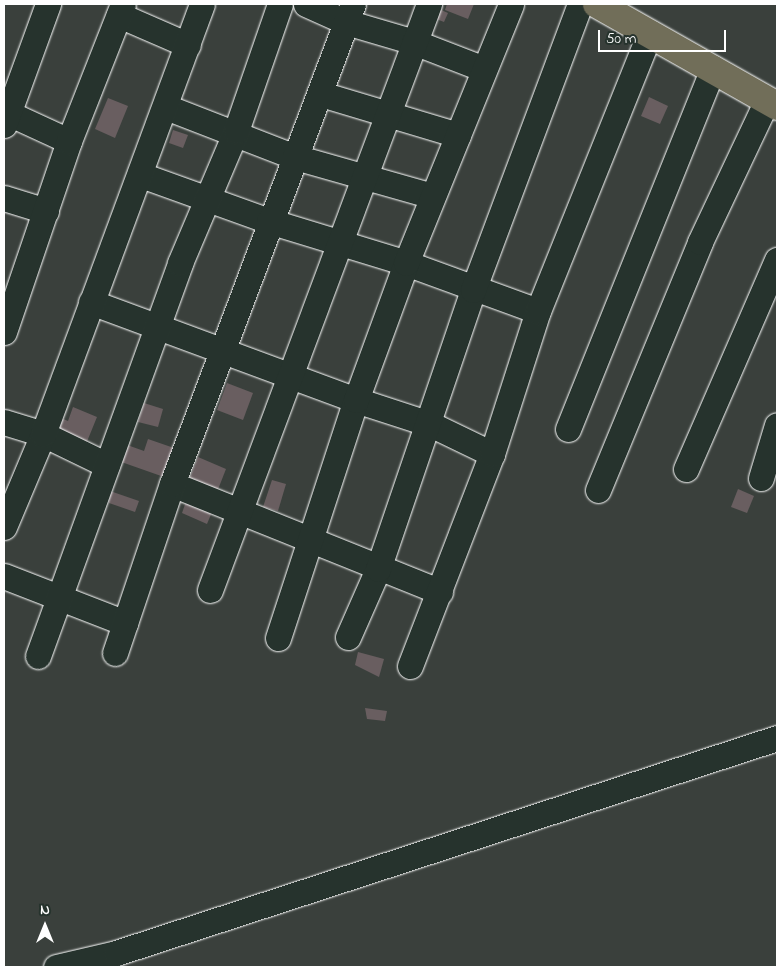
<!DOCTYPE html>
<style>
body{margin:0}
#map{position:relative;width:781px;height:971px;overflow:hidden;background:#3a403c;font-family:"Indie Flower",sans-serif}
div>[style]{position:absolute}
[style*='--x']{left:calc(var(--x)*1px);top:calc(var(--y)*1px);width:calc(var(--w)*1px);rotate:calc(var(--a)*1deg)}
.building>*{inset:0;background:#695e60}
.roads{filter:drop-shadow(0 0 1px #fff) drop-shadow(0 0 1px #fff)}
.minor>*{height:25px;margin:-12.5px;padding:0 12.5px;transform-origin:12.5px;border-radius:12.5px;background:#26332d}
.major>*{height:28px;margin:-14px;padding:0 14px;transform-origin:14px;border-radius:14px;background:#716e59}
span{translate:-50% -50%;white-space:nowrap;text-align:center;line-height:1.15;-webkit-text-stroke:5px #26332d;paint-order:stroke}
.frame{position:absolute;inset:0;border:5px solid #fff;pointer-events:none}
.north{position:absolute;left:20px;top:901px;width:50px;height:50px;-webkit-text-stroke:4px #26332d;paint-order:stroke;rotate:0deg;font-size:14px;font-weight:700;line-height:20px;text-align:center;color:#fff}
.north::after{content:'';display:block;margin:auto;width:18px;height:22px;background:#fff;clip-path:polygon(50% 0,100% 100%,50% 72%,0 100%)}
.scale{position:absolute;left:598px;top:30px;width:128px;height:22px;box-sizing:border-box;border:2px solid #fff;border-top:0;padding-left:6px;font-size:15px;line-height:18px;white-space:nowrap;color:#fff;-webkit-text-stroke:4px #26332d;paint-order:stroke}
</style>
<div id="map">
<div class="building">
<i style="clip-path:polygon(447px 4px,474px 4px,468px 19px,445px 10px)"></i>
<i style="clip-path:polygon(430px 5px,448px 13px,444px 22px,426px 15px)"></i>
<i style="clip-path:polygon(649px 97px,668px 106px,660px 124px,641px 116px)"></i>
<i style="clip-path:polygon(108px 98px,128px 106px,115px 138px,95px 129px)"></i>
<i style="clip-path:polygon(173px 130px,188px 135px,183px 148px,169px 143px)"></i>
<i style="clip-path:polygon(227px 383px,253px 393px,243px 420px,217px 410px)"></i>
<i style="clip-path:polygon(144px 403px,163px 409px,158px 427px,138px 422px)"></i>
<i style="clip-path:polygon(73px 407px,97px 417px,86px 444px,48px 429px,54px 415px,68px 421px)"></i>
<i style="clip-path:polygon(148px 439px,174px 448px,164px 477px,110px 458px,116px 441px,144px 451px)"></i>
<i style="clip-path:polygon(198px 457px,226px 469px,217px 492px,189px 480px)"></i>
<i style="clip-path:polygon(272px 480px,286px 484px,278px 511px,263px 507px)"></i>
<i style="clip-path:polygon(738px 489px,754px 496px,747px 513px,731px 507px)"></i>
<i style="clip-path:polygon(110px 491px,139px 501px,135px 512px,109px 503px)"></i>
<i style="clip-path:polygon(188px 496px,214px 507px,207px 524px,182px 513px)"></i>
<i style="clip-path:polygon(358px 652px,384px 659px,379px 677px,355px 665px)"></i>
<i style="clip-path:polygon(365px 708px,387px 711px,385px 721px,367px 719px)"></i>
</div>
<div class="roads">
<div class="minor">
<i style="--x:306;--y:4;--w:44;--a:24.2"></i>
<i style="--x:346;--y:22;--w:71;--a:16.4"></i>
<i style="--x:414;--y:42;--w:75;--a:21.1"></i>
<i style="--x:119;--y:15;--w:75;--a:23.5"></i>
<i style="--x:321;--y:94;--w:143;--a:16.7"></i>
<i style="--x:166;--y:107;--w:138;--a:21.2"></i>
<i style="--x:295;--y:157;--w:143;--a:15.8"></i>
<i style="--x:8;--y:113;--w:67;--a:24.7"></i>
<i style="--x:4;--y:125;--w:129;--a:-70"></i>
<i style="--x:141;--y:175;--w:136;--a:19.8"></i>
<i style="--x:269;--y:221;--w:143;--a:17"></i>
<i style="--x:406;--y:263;--w:140;--a:20"></i>
<i style="--x:4;--y:198;--w:44;--a:17.2"></i>
<i style="--x:91;--y:302;--w:283;--a:20.3"></i>
<i style="--x:356;--y:400;--w:78;--a:18"></i>
<i style="--x:430;--y:424;--w:69;--a:25.8"></i>
<i style="--x:4;--y:332;--w:202;--a:-71.2"></i>
<i style="--x:69;--y:141;--w:147;--a:-68.5"></i>
<i style="--x:4;--y:422;--w:41;--a:17.1"></i>
<i style="--x:43;--y:434;--w:71;--a:25.8"></i>
<i style="--x:568;--y:429;--w:389;--a:-68.1"></i>
<i style="--x:686;--y:469;--w:228;--a:-66.5"></i>
<i style="--x:761;--y:478;--w:55;--a:-73.2"></i>
<i style="--x:172;--y:484;--w:289;--a:21.9"></i>
<i style="--x:598;--y:490;--w:268;--a:-67.6"></i>
<i style="--x:700;--y:242;--w:157;--a:-64.7"></i>
<i style="--x:4;--y:527;--w:101;--a:-67.2"></i>
<i style="--x:43;--y:434;--w:458;--a:-69.7"></i>
<i style="--x:4;--y:576;--w:130;--a:21.2"></i>
<i style="--x:210;--y:590;--w:626;--a:-69.51"></i>
<i style="--x:348;--y:637;--w:74;--a:-66.2"></i>
<i style="--x:378;--y:569;--w:295;--a:-71.2"></i>
<i style="--x:473;--y:290;--w:305;--a:-69.5"></i>
<i style="--x:278;--y:638;--w:250;--a:-71.9"></i>
<i style="--x:356;--y:400;--w:146;--a:-69.9"></i>
<i style="--x:406;--y:263;--w:279;--a:-67.9"></i>
<i style="--x:115;--y:653;--w:178;--a:-71.4"></i>
<i style="--x:172;--y:484;--w:513;--a:-69.34"></i>
<i style="--x:38;--y:656;--w:418;--a:-70.1"></i>
<i style="--x:180;--y:263;--w:143;--a:-67"></i>
<i style="--x:236;--y:131;--w:134;--a:-70.9"></i>
<i style="--x:410;--y:666;--w:227;--a:-68.9"></i>
<i style="--x:492;--y:454;--w:150;--a:-72.2"></i>
<i style="--x:538;--y:311;--w:300;--a:-68.1"></i>
<i style="--x:56;--y:967;--w:62;--a:-13.1"></i>
<i style="--x:116;--y:953;--w:695;--a:-18.02"></i>
</div>
<div class="major">
<i style="--x:597;--y:4;--w:207;--a:29.5"></i>
</div>
</div>
<div class="frame"></div>
<div class="north">N</div>
<div class="scale">50 m</div>
</div>
